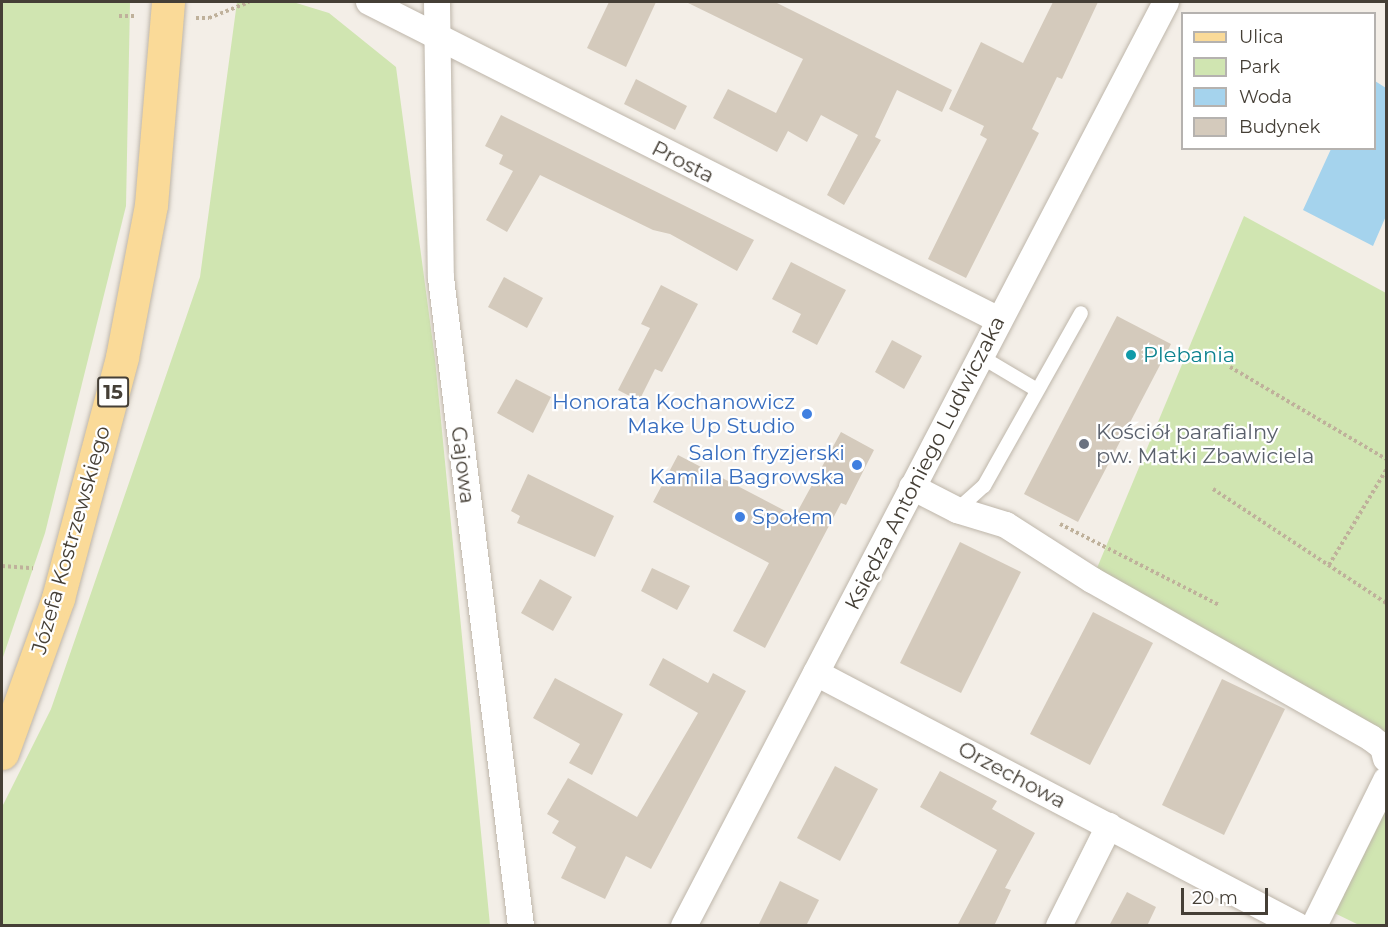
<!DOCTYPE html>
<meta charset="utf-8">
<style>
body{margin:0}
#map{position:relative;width:1388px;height:927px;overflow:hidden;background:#f3eee7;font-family:Montserrat,sans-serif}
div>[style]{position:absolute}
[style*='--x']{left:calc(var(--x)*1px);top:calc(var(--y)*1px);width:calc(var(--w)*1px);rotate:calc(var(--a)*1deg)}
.green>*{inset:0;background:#d0e5b1}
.water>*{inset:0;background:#a5d3ed}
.building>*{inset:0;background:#d4cabc}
.path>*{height:4px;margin-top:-2px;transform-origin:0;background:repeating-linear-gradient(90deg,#bfb19b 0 3px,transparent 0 6px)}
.roads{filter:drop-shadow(0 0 2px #beb6aa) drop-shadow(0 0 2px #beb6aa)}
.lane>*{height:14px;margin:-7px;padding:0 7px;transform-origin:7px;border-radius:7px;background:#fff}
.street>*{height:26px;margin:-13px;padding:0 13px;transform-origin:13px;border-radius:13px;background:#fff}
.primary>*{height:33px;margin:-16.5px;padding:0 16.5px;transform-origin:16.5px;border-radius:16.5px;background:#fada98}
.dots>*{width:16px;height:16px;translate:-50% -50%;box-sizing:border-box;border:3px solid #fff;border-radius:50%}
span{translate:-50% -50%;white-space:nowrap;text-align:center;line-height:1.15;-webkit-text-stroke:4.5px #fff;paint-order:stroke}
.shield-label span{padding:2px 4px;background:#fff;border:2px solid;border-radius:4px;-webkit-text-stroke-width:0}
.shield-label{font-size:20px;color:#453f36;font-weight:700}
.street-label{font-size:21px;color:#453f36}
.culture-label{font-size:21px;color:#0d838f}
.left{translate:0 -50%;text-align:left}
.shop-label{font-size:21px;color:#366cbe}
.right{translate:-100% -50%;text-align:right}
.worship-label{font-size:21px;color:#5b616d}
.frame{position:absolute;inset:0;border:3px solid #453f36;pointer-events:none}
.legend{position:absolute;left:1181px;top:12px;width:195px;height:138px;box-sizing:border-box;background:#fff;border:2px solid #b5b2af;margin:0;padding:8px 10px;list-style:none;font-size:18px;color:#453f36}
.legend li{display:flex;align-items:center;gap:12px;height:30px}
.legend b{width:30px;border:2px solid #b5b2af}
.scale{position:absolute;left:1181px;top:888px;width:87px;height:27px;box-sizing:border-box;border:3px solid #453f36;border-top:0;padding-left:8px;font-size:18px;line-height:21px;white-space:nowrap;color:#453f36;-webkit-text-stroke:4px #fff;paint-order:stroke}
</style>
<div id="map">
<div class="green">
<i style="clip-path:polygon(2px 2px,130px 2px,126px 206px,45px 533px,2px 660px)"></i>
<i style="clip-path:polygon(237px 2px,293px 2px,329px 13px,396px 67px,435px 359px,490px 925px,2px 925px,2px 807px,51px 709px,200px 277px)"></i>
<i style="clip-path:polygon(1244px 216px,1386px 293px,1386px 759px,1092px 580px)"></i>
<i style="clip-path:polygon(1386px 780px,1386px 925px,1359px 925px,1320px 906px)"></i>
</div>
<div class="water">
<i style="clip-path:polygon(1375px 81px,1386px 88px,1386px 216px,1373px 246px,1303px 210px,1331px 149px,1374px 148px)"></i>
</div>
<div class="building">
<i style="clip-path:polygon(609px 2px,656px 2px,626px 67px,587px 48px)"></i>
<i style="clip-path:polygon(686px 2px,775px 2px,952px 90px,942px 112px,897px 90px,875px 137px,881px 140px,844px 205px,827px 195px,858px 135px,821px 115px,807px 142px,788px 131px,777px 152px,713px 118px,728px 89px,776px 113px,803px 59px)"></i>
<i style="clip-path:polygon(1053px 2px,1098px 2px,1062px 79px,1057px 77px,1032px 129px,1039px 133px,966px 278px,928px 259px,987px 139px,980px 135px,984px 126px,949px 109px,981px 42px,1023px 63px)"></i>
<i style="clip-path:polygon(636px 79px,687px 106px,675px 130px,624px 104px)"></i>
<i style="clip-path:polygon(501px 115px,754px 240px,737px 271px,670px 234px,653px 230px,540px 175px,507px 232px,486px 220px,513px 171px,499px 164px,503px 155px,485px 146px)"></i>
<i style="clip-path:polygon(791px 262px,846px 290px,817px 345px,792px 332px,801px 314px,772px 299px)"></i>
<i style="clip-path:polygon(504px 277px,543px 298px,527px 328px,488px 307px)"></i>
<i style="clip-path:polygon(661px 285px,698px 304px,662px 372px,655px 369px,639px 401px,618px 390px,650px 328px,641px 324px)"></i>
<i style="clip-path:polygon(1117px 316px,1171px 344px,1078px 522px,1024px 494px)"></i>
<i style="clip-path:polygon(892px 340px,922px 356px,904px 389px,875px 372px)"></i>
<i style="clip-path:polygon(516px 379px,551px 397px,533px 433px,497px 413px)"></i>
<i style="clip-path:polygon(841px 432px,874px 450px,846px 505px,841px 503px,765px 648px,733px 631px,769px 563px,653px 502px,678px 455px,795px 516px)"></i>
<i style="clip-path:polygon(528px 474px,614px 516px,595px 557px,517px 523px,520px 516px,511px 511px)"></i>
<i style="clip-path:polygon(960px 542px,1021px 572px,961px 693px,900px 663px)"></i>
<i style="clip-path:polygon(652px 568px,690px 586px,677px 610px,641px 591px)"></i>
<i style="clip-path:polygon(540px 579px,572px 597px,553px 631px,521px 613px)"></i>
<i style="clip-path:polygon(1093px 612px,1153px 643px,1090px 765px,1030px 734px)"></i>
<i style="clip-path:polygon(663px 658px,708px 683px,713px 673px,746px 691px,651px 869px,626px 856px,605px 899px,561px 878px,576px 847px,552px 833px,559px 821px,547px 814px,568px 778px,637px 817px,698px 713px,649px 685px)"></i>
<i style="clip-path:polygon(555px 678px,623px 714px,592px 775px,569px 763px,580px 744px,533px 718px)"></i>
<i style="clip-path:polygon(1222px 679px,1285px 709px,1224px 835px,1162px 805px)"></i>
<i style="clip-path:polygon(835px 766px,878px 789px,840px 861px,797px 838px)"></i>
<i style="clip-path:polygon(940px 771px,997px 801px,992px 809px,1035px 833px,1005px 888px,1011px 890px,994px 926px,957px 926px,997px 850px,920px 807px)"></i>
<i style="clip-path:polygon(780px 881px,819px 900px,806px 926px,758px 926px)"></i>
<i style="clip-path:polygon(1127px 892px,1156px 907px,1147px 926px,1109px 926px)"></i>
</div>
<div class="path">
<i style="--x:119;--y:16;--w:18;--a:0"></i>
<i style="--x:196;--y:18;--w:13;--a:0"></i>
<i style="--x:209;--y:18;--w:43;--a:-21.8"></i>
<i style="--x:1230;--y:367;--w:181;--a:30.5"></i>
<i style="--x:1213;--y:489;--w:207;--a:33.4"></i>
<i style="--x:1060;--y:524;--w:178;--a:27"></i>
<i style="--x:1329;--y:565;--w:111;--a:-59"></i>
<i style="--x:2;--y:566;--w:31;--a:4"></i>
</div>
<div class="roads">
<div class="lane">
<i style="--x:980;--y:356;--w:66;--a:30.8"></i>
<i style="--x:957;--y:510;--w:36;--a:-42"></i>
<i style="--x:984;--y:486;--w:198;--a:-60.7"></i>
</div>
<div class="street">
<i style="--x:369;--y:2;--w:706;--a:26.78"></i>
<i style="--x:437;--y:2;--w:276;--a:89.2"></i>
<i style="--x:441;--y:278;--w:653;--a:82.96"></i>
<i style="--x:912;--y:487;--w:51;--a:27.1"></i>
<i style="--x:957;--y:510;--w:51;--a:17"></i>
<i style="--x:1006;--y:525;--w:102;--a:32.6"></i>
<i style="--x:1092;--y:580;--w:321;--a:29.5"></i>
<i style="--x:1371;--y:738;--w:15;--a:37"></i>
<i style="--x:1383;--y:747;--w:12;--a:76"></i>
<i style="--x:816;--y:673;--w:544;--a:27.69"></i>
<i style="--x:684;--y:926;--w:1042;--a:-62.45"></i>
<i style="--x:1059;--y:926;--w:112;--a:-63.4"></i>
<i style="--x:1314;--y:926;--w:163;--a:-63.7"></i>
</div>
<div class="primary">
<i style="--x:2;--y:753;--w:165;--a:-70.1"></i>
<i style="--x:58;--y:598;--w:249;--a:-75.1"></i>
<i style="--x:122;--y:357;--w:155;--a:-79.2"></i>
<i style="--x:151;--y:205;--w:204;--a:-85.2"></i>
</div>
</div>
<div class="dots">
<i style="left:1131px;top:355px;background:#0f9aa8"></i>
<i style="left:807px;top:414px;background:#3f7fe0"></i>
<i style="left:1084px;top:444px;background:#6b7280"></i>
<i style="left:857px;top:465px;background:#3f7fe0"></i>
<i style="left:740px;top:517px;background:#3f7fe0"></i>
</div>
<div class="shield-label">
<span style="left:113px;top:392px">15</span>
</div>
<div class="street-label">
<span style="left:683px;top:162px;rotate:27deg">Prosta</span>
<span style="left:925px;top:463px;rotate:-63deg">Księdza Antoniego Ludwiczaka</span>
<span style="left:463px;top:465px;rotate:83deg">Gajowa</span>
<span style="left:71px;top:540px;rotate:-74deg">Józefa Kostrzewskiego</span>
<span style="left:1012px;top:775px;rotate:28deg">Orzechowa</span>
</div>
<div class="culture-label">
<span class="left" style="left:1143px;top:355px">Plebania</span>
</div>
<div class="shop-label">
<span class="right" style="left:795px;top:414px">Honorata Kochanowicz<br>Make Up Studio</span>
<span class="right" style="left:845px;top:465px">Salon fryzjerski<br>Kamila Bagrowska</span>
<span class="left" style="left:752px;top:517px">Społem</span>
</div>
<div class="worship-label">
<span class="left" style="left:1096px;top:444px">Kościół parafialny<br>pw. Matki Zbawiciela</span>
</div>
<div class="frame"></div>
<ul class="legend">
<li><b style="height:8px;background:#fada98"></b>Ulica</li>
<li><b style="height:16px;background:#d0e5b1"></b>Park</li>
<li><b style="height:16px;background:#a5d3ed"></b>Woda</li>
<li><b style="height:16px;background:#d4cabc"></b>Budynek</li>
</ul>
<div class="scale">20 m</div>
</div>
